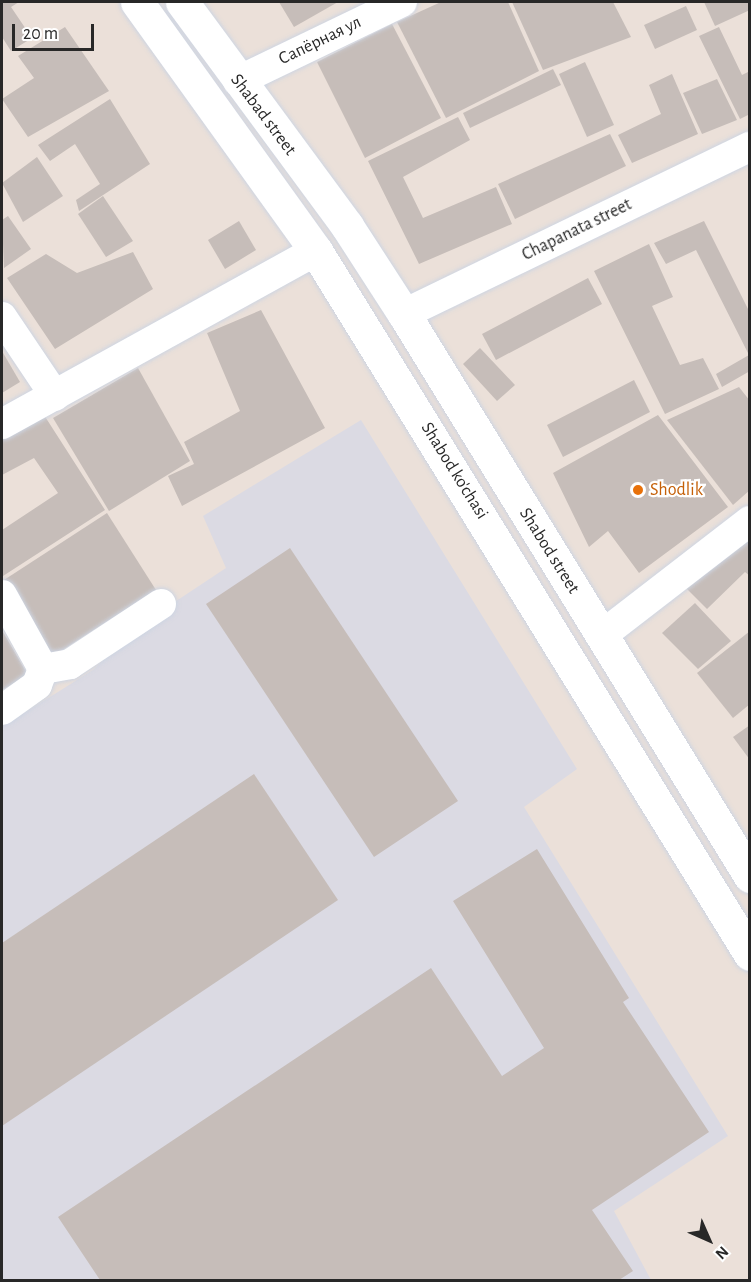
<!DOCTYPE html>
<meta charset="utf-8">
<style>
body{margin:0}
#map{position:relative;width:751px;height:1282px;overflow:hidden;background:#ebe0d9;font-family:"Alegreya Sans",sans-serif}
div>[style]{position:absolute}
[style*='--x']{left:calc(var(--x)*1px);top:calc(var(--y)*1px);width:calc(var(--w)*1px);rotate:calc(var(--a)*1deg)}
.industrial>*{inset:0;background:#dbdae3}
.building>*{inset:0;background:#c6bdb9}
.roads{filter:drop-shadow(0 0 2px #ced5e2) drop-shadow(0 0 2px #ced5e2)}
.minor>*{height:30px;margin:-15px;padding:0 15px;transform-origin:15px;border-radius:15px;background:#fff}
.secondary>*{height:33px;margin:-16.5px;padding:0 16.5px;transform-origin:16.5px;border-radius:16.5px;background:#fff}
.dots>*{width:16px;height:16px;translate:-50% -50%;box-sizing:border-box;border:3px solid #fff;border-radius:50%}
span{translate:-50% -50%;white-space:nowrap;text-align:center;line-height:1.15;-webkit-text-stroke:4.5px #fff;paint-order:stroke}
.street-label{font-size:18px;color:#282828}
.food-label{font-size:18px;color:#c56008}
.left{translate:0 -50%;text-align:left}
.frame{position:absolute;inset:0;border:3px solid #282828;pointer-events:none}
.north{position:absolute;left:679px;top:1210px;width:60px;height:60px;-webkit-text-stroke:4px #fff;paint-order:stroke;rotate:135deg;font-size:16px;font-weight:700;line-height:24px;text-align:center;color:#282828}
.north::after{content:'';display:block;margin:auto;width:21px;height:27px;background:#282828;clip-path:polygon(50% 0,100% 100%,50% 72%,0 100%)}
.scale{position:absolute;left:12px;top:24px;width:82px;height:27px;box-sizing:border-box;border:3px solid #282828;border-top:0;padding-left:8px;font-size:18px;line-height:21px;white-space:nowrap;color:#282828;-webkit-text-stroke:4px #fff;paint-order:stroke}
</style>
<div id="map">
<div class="industrial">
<i style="clip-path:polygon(361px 420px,577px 769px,524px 807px,728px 1136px,614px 1211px,651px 1280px,2px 1280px,2px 727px,93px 670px,143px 623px,226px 568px,203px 516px)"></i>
</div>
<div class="building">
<i style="clip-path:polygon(2px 2px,19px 2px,11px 7px,32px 38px,11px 51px,2px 37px)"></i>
<i style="clip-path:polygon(279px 2px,338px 2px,294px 27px)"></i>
<i style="clip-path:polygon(441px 2px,508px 2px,539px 71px,446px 118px,397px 22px)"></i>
<i style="clip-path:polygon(512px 2px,613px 2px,631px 37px,543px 70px)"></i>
<i style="clip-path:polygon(704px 2px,750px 2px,750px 10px,715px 26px)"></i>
<i style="clip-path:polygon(686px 6px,697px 30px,655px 49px,644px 25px)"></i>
<i style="clip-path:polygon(392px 24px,441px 118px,365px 158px,317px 62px)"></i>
<i style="clip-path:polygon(65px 27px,109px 91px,28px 137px,2px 99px,34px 78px,18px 56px)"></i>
<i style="clip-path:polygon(719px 27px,742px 75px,750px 71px,750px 114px,740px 119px,699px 36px)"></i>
<i style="clip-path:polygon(585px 62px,614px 125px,587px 137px,559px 74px)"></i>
<i style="clip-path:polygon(553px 69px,561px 85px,470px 128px,463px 113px)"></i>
<i style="clip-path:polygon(672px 74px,698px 134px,632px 163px,618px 135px,661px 114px,649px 85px)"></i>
<i style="clip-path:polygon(717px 79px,737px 120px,702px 134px,683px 93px)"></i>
<i style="clip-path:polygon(110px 99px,150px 164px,79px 211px,76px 200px,100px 184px,75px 144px,50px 161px,38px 145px)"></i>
<i style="clip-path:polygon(458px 117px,470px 140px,403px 177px,423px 218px,496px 187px,512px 224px,419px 264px,368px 161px)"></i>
<i style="clip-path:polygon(610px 134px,626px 166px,515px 219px,498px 184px)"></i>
<i style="clip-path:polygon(37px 157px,63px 196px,23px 222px,2px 183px)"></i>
<i style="clip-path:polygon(103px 196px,133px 241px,106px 257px,78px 214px)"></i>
<i style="clip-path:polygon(8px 216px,31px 249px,4px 268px,2px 220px)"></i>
<i style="clip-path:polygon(239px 221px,256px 250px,225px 269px,208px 240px)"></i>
<i style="clip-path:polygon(704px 221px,750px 313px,750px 371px,722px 387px,716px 374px,749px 355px,696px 250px,666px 264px,654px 243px)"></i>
<i style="clip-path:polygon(649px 244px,673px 297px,652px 306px,680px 365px,703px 358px,719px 389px,665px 414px,594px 271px)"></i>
<i style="clip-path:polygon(133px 252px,153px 289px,55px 349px,7px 278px,46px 254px,77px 273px)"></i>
<i style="clip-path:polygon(588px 278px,602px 304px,496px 360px,482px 334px)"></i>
<i style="clip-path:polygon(261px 310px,325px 428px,182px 506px,168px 476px,194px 464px,184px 442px,240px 411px,207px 333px)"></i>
<i style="clip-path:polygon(480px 348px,515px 385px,497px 401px,463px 364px)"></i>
<i style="clip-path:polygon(2px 351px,20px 382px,2px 393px)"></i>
<i style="clip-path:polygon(138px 368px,190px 461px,109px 511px,53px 418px)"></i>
<i style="clip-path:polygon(634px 380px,650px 412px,563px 457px,547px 425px)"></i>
<i style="clip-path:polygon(739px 387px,750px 401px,750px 490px,733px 505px,667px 420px)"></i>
<i style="clip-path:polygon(44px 415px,105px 510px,3px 576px,2px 530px,58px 493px,34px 458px,2px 475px,2px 438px)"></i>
<i style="clip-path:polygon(658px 415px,728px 507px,639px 573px,608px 531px,589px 547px,553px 473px)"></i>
<i style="clip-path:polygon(107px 513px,156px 590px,53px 656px,4px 580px)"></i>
<i style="clip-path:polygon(750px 529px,750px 576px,745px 572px,707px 609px,685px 587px)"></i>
<i style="clip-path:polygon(290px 548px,458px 801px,374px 857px,206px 604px)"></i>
<i style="clip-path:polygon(695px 603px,731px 641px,698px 669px,662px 633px)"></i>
<i style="clip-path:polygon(2px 630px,28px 675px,2px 690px)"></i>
<i style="clip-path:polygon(750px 631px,750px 704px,733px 718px,697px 673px)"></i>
<i style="clip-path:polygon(750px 725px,750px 760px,733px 737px)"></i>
<i style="clip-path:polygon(254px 774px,338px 900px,2px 1126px,2px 943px)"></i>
<i style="clip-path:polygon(537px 849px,629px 998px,623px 1002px,709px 1132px,592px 1210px,633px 1271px,619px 1280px,100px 1280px,58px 1217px,431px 968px,502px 1076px,544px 1048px,453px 901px)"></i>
</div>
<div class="roads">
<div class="minor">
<i style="--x:238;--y:81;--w:182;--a:-25.7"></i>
<i style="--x:404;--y:314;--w:384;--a:-25.8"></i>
<i style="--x:2;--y:317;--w:95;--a:56.1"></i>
<i style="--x:2;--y:424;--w:359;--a:-28.9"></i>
<i style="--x:2;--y:595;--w:85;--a:61"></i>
<i style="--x:43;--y:669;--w:17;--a:111"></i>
<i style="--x:37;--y:685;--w:43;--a:144.5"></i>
<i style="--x:601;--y:636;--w:188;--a:-37.7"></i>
<i style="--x:43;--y:669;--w:27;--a:-10"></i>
<i style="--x:70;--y:664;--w:109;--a:-33.4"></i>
</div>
<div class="secondary">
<i style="--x:137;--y:2;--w:307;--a:54.3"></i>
<i style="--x:316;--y:251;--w:826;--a:58.31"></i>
<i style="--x:182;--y:2;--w:278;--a:53.6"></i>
<i style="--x:347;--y:226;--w:105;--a:57.1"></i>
<i style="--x:404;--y:314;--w:660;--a:58.38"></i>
</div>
</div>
<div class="dots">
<i style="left:638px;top:490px;background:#e8710a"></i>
</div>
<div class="street-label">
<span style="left:320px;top:41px;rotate:-26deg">Сапёрная ул</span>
<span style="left:263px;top:115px;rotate:53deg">Shabad street</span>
<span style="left:577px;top:230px;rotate:-26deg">Chapanata street</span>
<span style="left:454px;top:471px;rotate:58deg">Shabod ko'chasi</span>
<span style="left:549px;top:551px;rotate:58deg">Shabod street</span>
</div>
<div class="food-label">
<span class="left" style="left:650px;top:490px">Shodlik</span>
</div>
<div class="frame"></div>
<div class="north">N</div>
<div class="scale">20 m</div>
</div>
